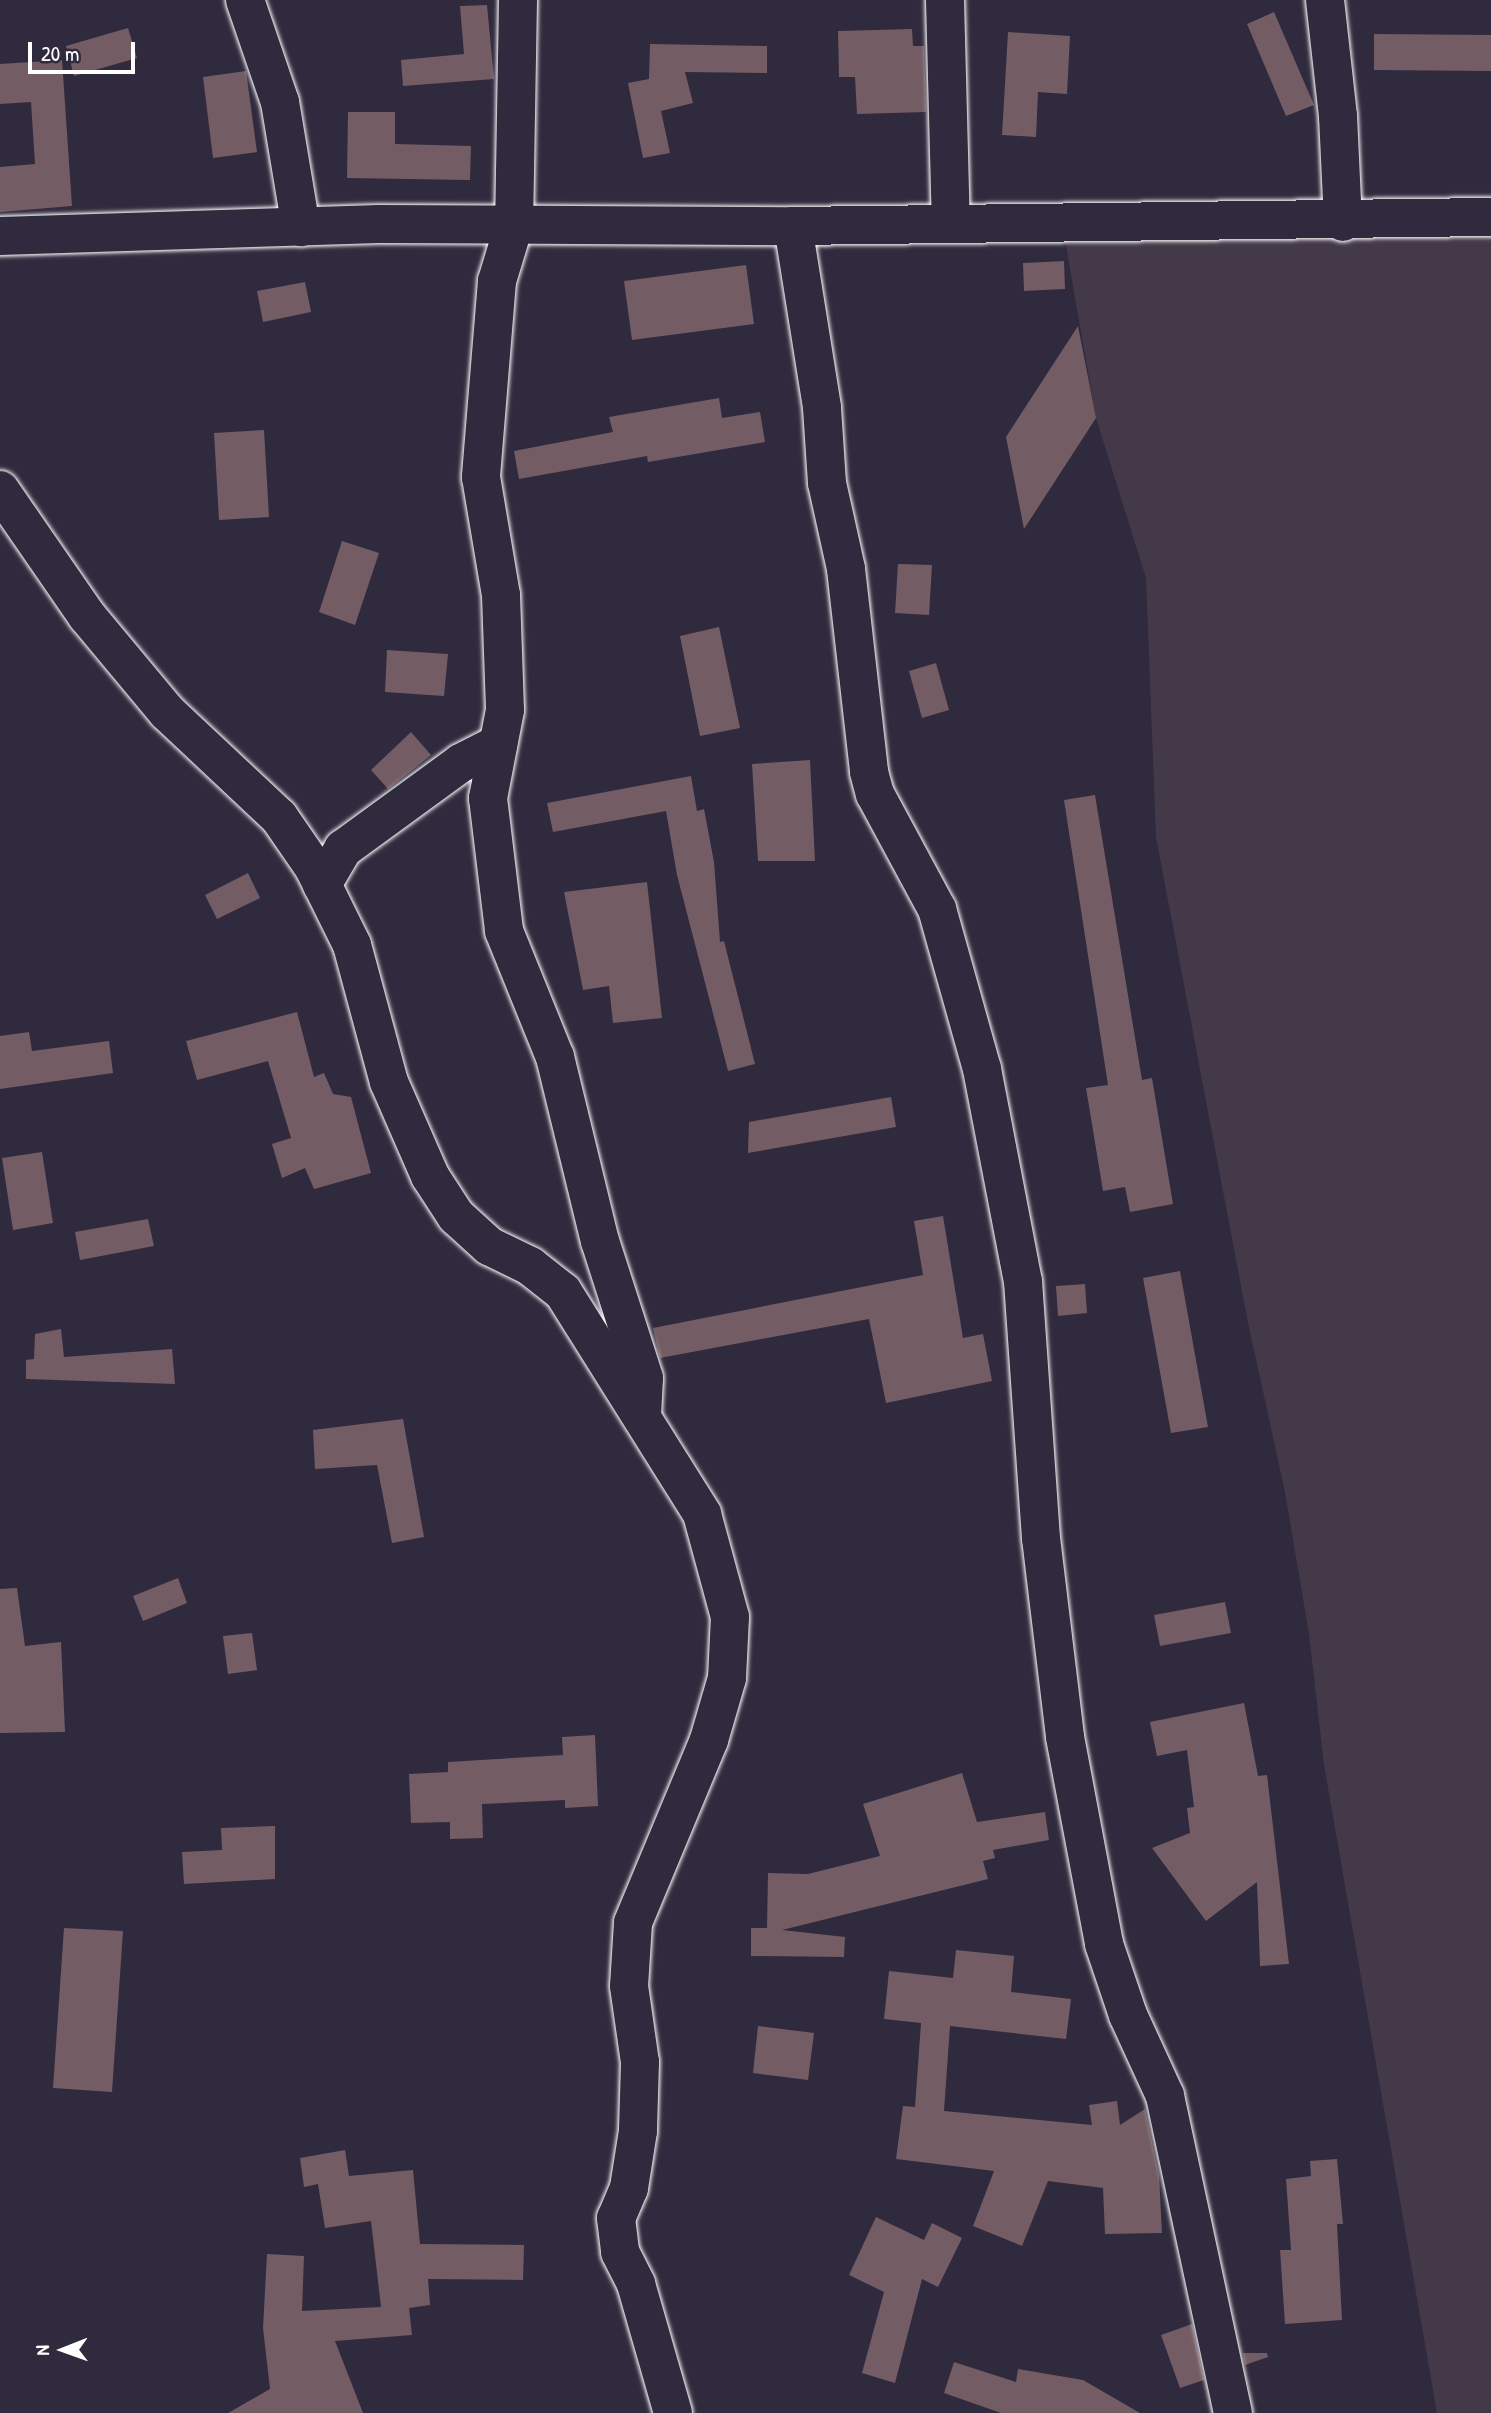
<!DOCTYPE html>
<style>
body{margin:0}
#map{position:relative;width:1491px;height:2413px;overflow:hidden;background:#2f2a3d;font-family:"Patrick Hand",sans-serif}
div>[style]{position:absolute}
[style*='--x']{left:calc(var(--x)*1px);top:calc(var(--y)*1px);width:calc(var(--w)*1px);rotate:calc(var(--a)*1deg)}
.built>*{inset:0;background:#443949}
.building>*{inset:0;background:#745c64}
.roads{filter:drop-shadow(0 0 2px #fff) drop-shadow(0 0 2px #fff)}
.minor>*{height:38px;margin:-19px;padding:0 19px;transform-origin:19px;border-radius:19px;background:#2f2a3d}
span{translate:-50% -50%;white-space:nowrap;text-align:center;line-height:1.15;-webkit-text-stroke:5px #2f2a3d;paint-order:stroke}
.north{position:absolute;left:28px;top:2315px;width:70px;height:70px;-webkit-text-stroke:5px #2f2a3d;paint-order:stroke;rotate:269deg;font-size:19px;font-weight:700;line-height:28px;text-align:center;color:#fff}
.north::after{content:'';display:block;margin:auto;width:24px;height:32px;background:#fff;clip-path:polygon(50% 0,100% 100%,50% 72%,0 100%)}
.scale{position:absolute;left:28px;top:42px;width:107px;height:32px;box-sizing:border-box;border:4px solid #fff;border-top:0;padding-left:9px;font-size:21px;line-height:24px;white-space:nowrap;color:#fff;-webkit-text-stroke:5px #2f2a3d;paint-order:stroke}
</style>
<div id="map">
<div class="built">
<i style="clip-path:polygon(1061px 217px,1491px 219px,1491px 2413px,1437px 2413px,1324px 1765px,1309px 1634px,1285px 1492px,1248px 1323px,1156px 837px,1146px 578px,1096px 418px)"></i>
</div>
<div class="building">
<i style="clip-path:polygon(487px 5px,494px 79px,403px 86px,401px 60px,464px 54px,460px 6px)"></i>
<i style="clip-path:polygon(1274px 12px,1314px 105px,1286px 116px,1247px 24px)"></i>
<i style="clip-path:polygon(128px 28px,137px 58px,74px 76px,66px 46px)"></i>
<i style="clip-path:polygon(912px 29px,913px 46px,924px 46px,926px 112px,857px 114px,855px 77px,839px 77px,838px 31px)"></i>
<i style="clip-path:polygon(1008px 32px,1070px 36px,1067px 94px,1038px 92px,1036px 137px,1002px 135px)"></i>
<i style="clip-path:polygon(1374px 34px,1491px 35px,1491px 71px,1374px 70px)"></i>
<i style="clip-path:polygon(650px 44px,767px 46px,767px 73px,685px 72px,693px 103px,661px 111px,670px 153px,643px 158px,628px 83px,649px 79px)"></i>
<i style="clip-path:polygon(62px 60px,72px 206px,0 212px,0 167px,35px 164px,31px 102px,0 104px,0 64px)"></i>
<i style="clip-path:polygon(246px 71px,257px 152px,213px 158px,203px 77px)"></i>
<i style="clip-path:polygon(348px 112px,395px 112px,395px 144px,471px 146px,470px 180px,347px 178px)"></i>
<i style="clip-path:polygon(1064px 261px,1065px 289px,1024px 291px,1023px 263px)"></i>
<i style="clip-path:polygon(746px 265px,754px 324px,632px 340px,624px 281px)"></i>
<i style="clip-path:polygon(305px 282px,311px 312px,263px 322px,257px 291px)"></i>
<i style="clip-path:polygon(1078px 326px,1096px 418px,1024px 529px,1006px 437px)"></i>
<i style="clip-path:polygon(719px 398px,722px 418px,760px 412px,765px 442px,648px 462px,647px 456px,519px 479px,514px 451px,613px 432px,609px 417px)"></i>
<i style="clip-path:polygon(264px 430px,269px 517px,219px 520px,214px 433px)"></i>
<i style="clip-path:polygon(342px 541px,379px 553px,355px 625px,319px 612px)"></i>
<i style="clip-path:polygon(898px 564px,932px 565px,929px 615px,895px 613px)"></i>
<i style="clip-path:polygon(719px 627px,740px 728px,700px 736px,680px 636px)"></i>
<i style="clip-path:polygon(387px 650px,448px 654px,444px 696px,385px 692px)"></i>
<i style="clip-path:polygon(936px 663px,949px 710px,922px 718px,909px 671px)"></i>
<i style="clip-path:polygon(411px 732px,431px 755px,388px 789px,371px 770px)"></i>
<i style="clip-path:polygon(810px 760px,815px 861px,758px 861px,752px 764px)"></i>
<i style="clip-path:polygon(691px 776px,697px 811px,704px 809px,714px 862px,720px 942px,724px 941px,755px 1064px,728px 1071px,677px 875px,666px 811px,553px 832px,547px 803px)"></i>
<i style="clip-path:polygon(1095px 795px,1142px 1080px,1152px 1078px,1173px 1204px,1130px 1212px,1125px 1187px,1103px 1191px,1086px 1088px,1108px 1085px,1064px 800px)"></i>
<i style="clip-path:polygon(248px 873px,260px 898px,217px 919px,205px 895px)"></i>
<i style="clip-path:polygon(647px 882px,662px 1018px,613px 1023px,609px 986px,583px 990px,564px 892px)"></i>
<i style="clip-path:polygon(297px 1012px,314px 1077px,324px 1073px,333px 1094px,351px 1097px,371px 1173px,314px 1189px,305px 1168px,282px 1178px,272px 1144px,291px 1138px,268px 1061px,197px 1080px,186px 1041px)"></i>
<i style="clip-path:polygon(29px 1032px,32px 1051px,109px 1041px,113px 1073px,0 1089px,0 1036px)"></i>
<i style="clip-path:polygon(891px 1097px,896px 1127px,748px 1153px,749px 1122px)"></i>
<i style="clip-path:polygon(42px 1152px,53px 1223px,13px 1230px,2px 1158px)"></i>
<i style="clip-path:polygon(943px 1216px,963px 1338px,983px 1334px,992px 1381px,886px 1403px,869px 1319px,660px 1358px,653px 1328px,923px 1275px,914px 1221px)"></i>
<i style="clip-path:polygon(148px 1219px,154px 1246px,80px 1260px,75px 1232px)"></i>
<i style="clip-path:polygon(1180px 1271px,1208px 1427px,1171px 1433px,1143px 1278px)"></i>
<i style="clip-path:polygon(1085px 1284px,1087px 1313px,1058px 1316px,1056px 1286px)"></i>
<i style="clip-path:polygon(61px 1329px,64px 1357px,172px 1349px,175px 1384px,26px 1379px,26px 1360px,34px 1359px,35px 1334px)"></i>
<i style="clip-path:polygon(403px 1419px,424px 1537px,392px 1543px,377px 1465px,315px 1469px,313px 1430px)"></i>
<i style="clip-path:polygon(178px 1578px,187px 1603px,143px 1621px,133px 1596px)"></i>
<i style="clip-path:polygon(17px 1588px,25px 1646px,61px 1642px,65px 1732px,0 1733px,0 1589px)"></i>
<i style="clip-path:polygon(1225px 1602px,1231px 1633px,1160px 1646px,1154px 1615px)"></i>
<i style="clip-path:polygon(252px 1633px,257px 1670px,228px 1674px,223px 1636px)"></i>
<i style="clip-path:polygon(1244px 1703px,1258px 1776px,1267px 1775px,1289px 1964px,1260px 1966px,1257px 1882px,1206px 1921px,1152px 1848px,1190px 1833px,1187px 1808px,1194px 1807px,1187px 1750px,1157px 1756px,1150px 1722px)"></i>
<i style="clip-path:polygon(595px 1735px,598px 1806px,565px 1808px,565px 1800px,482px 1804px,483px 1838px,450px 1839px,450px 1822px,411px 1823px,409px 1774px,448px 1772px,448px 1762px,563px 1755px,562px 1737px)"></i>
<i style="clip-path:polygon(962px 1773px,977px 1822px,1045px 1812px,1049px 1840px,993px 1850px,995px 1858px,983px 1861px,988px 1879px,782px 1930px,845px 1937px,844px 1957px,751px 1956px,751px 1928px,767px 1928px,768px 1873px,808px 1874px,880px 1856px,863px 1804px)"></i>
<i style="clip-path:polygon(275px 1826px,275px 1879px,184px 1884px,182px 1852px,222px 1850px,221px 1828px)"></i>
<i style="clip-path:polygon(64px 1928px,123px 1931px,112px 2092px,53px 2088px)"></i>
<i style="clip-path:polygon(956px 1950px,1014px 1956px,1011px 1992px,1071px 1999px,1066px 2039px,950px 2026px,944px 2111px,1092px 2125px,1089px 2105px,1117px 2101px,1120px 2125px,1145px 2109px,1159px 2175px,1162px 2233px,1105px 2234px,1103px 2188px,1048px 2181px,1022px 2246px,973px 2226px,994px 2171px,896px 2159px,903px 2106px,915px 2107px,921px 2023px,884px 2019px,889px 1971px,953px 1978px)"></i>
<i style="clip-path:polygon(758px 2026px,814px 2033px,808px 2080px,753px 2073px)"></i>
<i style="clip-path:polygon(345px 2150px,349px 2176px,413px 2170px,420px 2244px,524px 2245px,523px 2280px,428px 2279px,430px 2305px,409px 2308px,412px 2335px,335px 2341px,363px 2413px,228px 2413px,270px 2389px,263px 2328px,267px 2254px,304px 2256px,302px 2311px,381px 2307px,371px 2221px,325px 2228px,318px 2184px,304px 2187px,300px 2158px)"></i>
<i style="clip-path:polygon(1337px 2159px,1343px 2224px,1337px 2224px,1342px 2320px,1285px 2324px,1280px 2250px,1291px 2250px,1286px 2179px,1311px 2176px,1310px 2161px)"></i>
<i style="clip-path:polygon(876px 2217px,924px 2240px,932px 2223px,962px 2238px,938px 2287px,922px 2279px,895px 2383px,862px 2373px,884px 2292px,849px 2275px)"></i>
<i style="clip-path:polygon(1192px 2324px,1204px 2380px,1180px 2388px,1161px 2335px)"></i>
<i style="clip-path:polygon(1243px 2353px,1267px 2353px,1268px 2357px,1245px 2365px)"></i>
<i style="clip-path:polygon(954px 2362px,1016px 2382px,1018px 2369px,1083px 2380px,1140px 2413px,1001px 2413px,944px 2393px)"></i>
</div>
<div class="roads">
<div class="minor">
<i style="--x:245;--y:0;--w:108;--a:71.1"></i>
<i style="--x:280;--y:102;--w:127;--a:80.5"></i>
<i style="--x:518;--y:0;--w:225;--a:91"></i>
<i style="--x:514;--y:225;--w:59;--a:106.9"></i>
<i style="--x:497;--y:281;--w:197;--a:94.7"></i>
<i style="--x:481;--y:477;--w:120;--a:80.4"></i>
<i style="--x:501;--y:595;--w:115;--a:88"></i>
<i style="--x:505;--y:710;--w:90;--a:100.9"></i>
<i style="--x:488;--y:798;--w:134;--a:83.1"></i>
<i style="--x:504;--y:931;--w:136;--a:68"></i>
<i style="--x:555;--y:1057;--w:189;--a:76.3"></i>
<i style="--x:600;--y:1241;--w:144;--a:72.2"></i>
<i style="--x:644;--y:1378;--w:35;--a:93"></i>
<i style="--x:945;--y:0;--w:224;--a:88.5"></i>
<i style="--x:1325;--y:0;--w:117;--a:83.6"></i>
<i style="--x:1338;--y:116;--w:106;--a:87.3"></i>
<i style="--x:793;--y:226;--w:184;--a:80.9"></i>
<i style="--x:822;--y:408;--w:75;--a:86.2"></i>
<i style="--x:827;--y:483;--w:88;--a:77.5"></i>
<i style="--x:846;--y:569;--w:204;--a:83.5"></i>
<i style="--x:869;--y:772;--w:23;--a:75"></i>
<i style="--x:875;--y:794;--w:131;--a:61.7"></i>
<i style="--x:937;--y:909;--w:166;--a:74.3"></i>
<i style="--x:982;--y:1069;--w:216;--a:79.1"></i>
<i style="--x:1023;--y:1281;--w:258;--a:86"></i>
<i style="--x:1041;--y:1538;--w:200;--a:83.1"></i>
<i style="--x:1065;--y:1737;--w:211;--a:79.3"></i>
<i style="--x:1104;--y:1944;--w:75;--a:71.3"></i>
<i style="--x:1128;--y:2015;--w:89;--a:65.4"></i>
<i style="--x:1165;--y:2096;--w:324;--a:77.9"></i>
<i style="--x:0;--y:236;--w:379;--a:-1.8"></i>
<i style="--x:379;--y:224;--w:414;--a:0.3"></i>
<i style="--x:793;--y:226;--w:698;--a:-0.74"></i>
<i style="--x:0;--y:490;--w:153;--a:55.4"></i>
<i style="--x:87;--y:616;--w:125;--a:50.2"></i>
<i style="--x:167;--y:712;--w:154;--a:43.2"></i>
<i style="--x:279;--y:817;--w:62;--a:55.5"></i>
<i style="--x:314;--y:868;--w:86;--a:63.7"></i>
<i style="--x:352;--y:945;--w:142;--a:74.9"></i>
<i style="--x:389;--y:1082;--w:103;--a:66.4"></i>
<i style="--x:430;--y:1176;--w:48;--a:57"></i>
<i style="--x:456;--y:1216;--w:45;--a:42.3"></i>
<i style="--x:489;--y:1246;--w:46;--a:26"></i>
<i style="--x:530;--y:1266;--w:42;--a:38.2"></i>
<i style="--x:563;--y:1292;--w:262;--a:57.9"></i>
<i style="--x:702;--y:1514;--w:107;--a:74.8"></i>
<i style="--x:730;--y:1617;--w:61;--a:92.8"></i>
<i style="--x:727;--y:1678;--w:65;--a:106.2"></i>
<i style="--x:709;--y:1740;--w:198;--a:112.6"></i>
<i style="--x:633;--y:1923;--w:63;--a:93.6"></i>
<i style="--x:629;--y:1986;--w:77;--a:81.8"></i>
<i style="--x:640;--y:2062;--w:69;--a:91.7"></i>
<i style="--x:638;--y:2131;--w:58;--a:99"></i>
<i style="--x:629;--y:2188;--w:33;--a:113"></i>
<i style="--x:616;--y:2218;--w:34;--a:83"></i>
<i style="--x:620;--y:2252;--w:36;--a:63"></i>
<i style="--x:636;--y:2284;--w:134;--a:74"></i>
<i style="--x:322;--y:885;--w:42;--a:-59.7"></i>
<i style="--x:343;--y:849;--w:146;--a:-36.1"></i>
<i style="--x:461;--y:763;--w:42;--a:-27.2"></i>
</div>
</div>
<div class="north">N</div>
<div class="scale">20 m</div>
</div>
